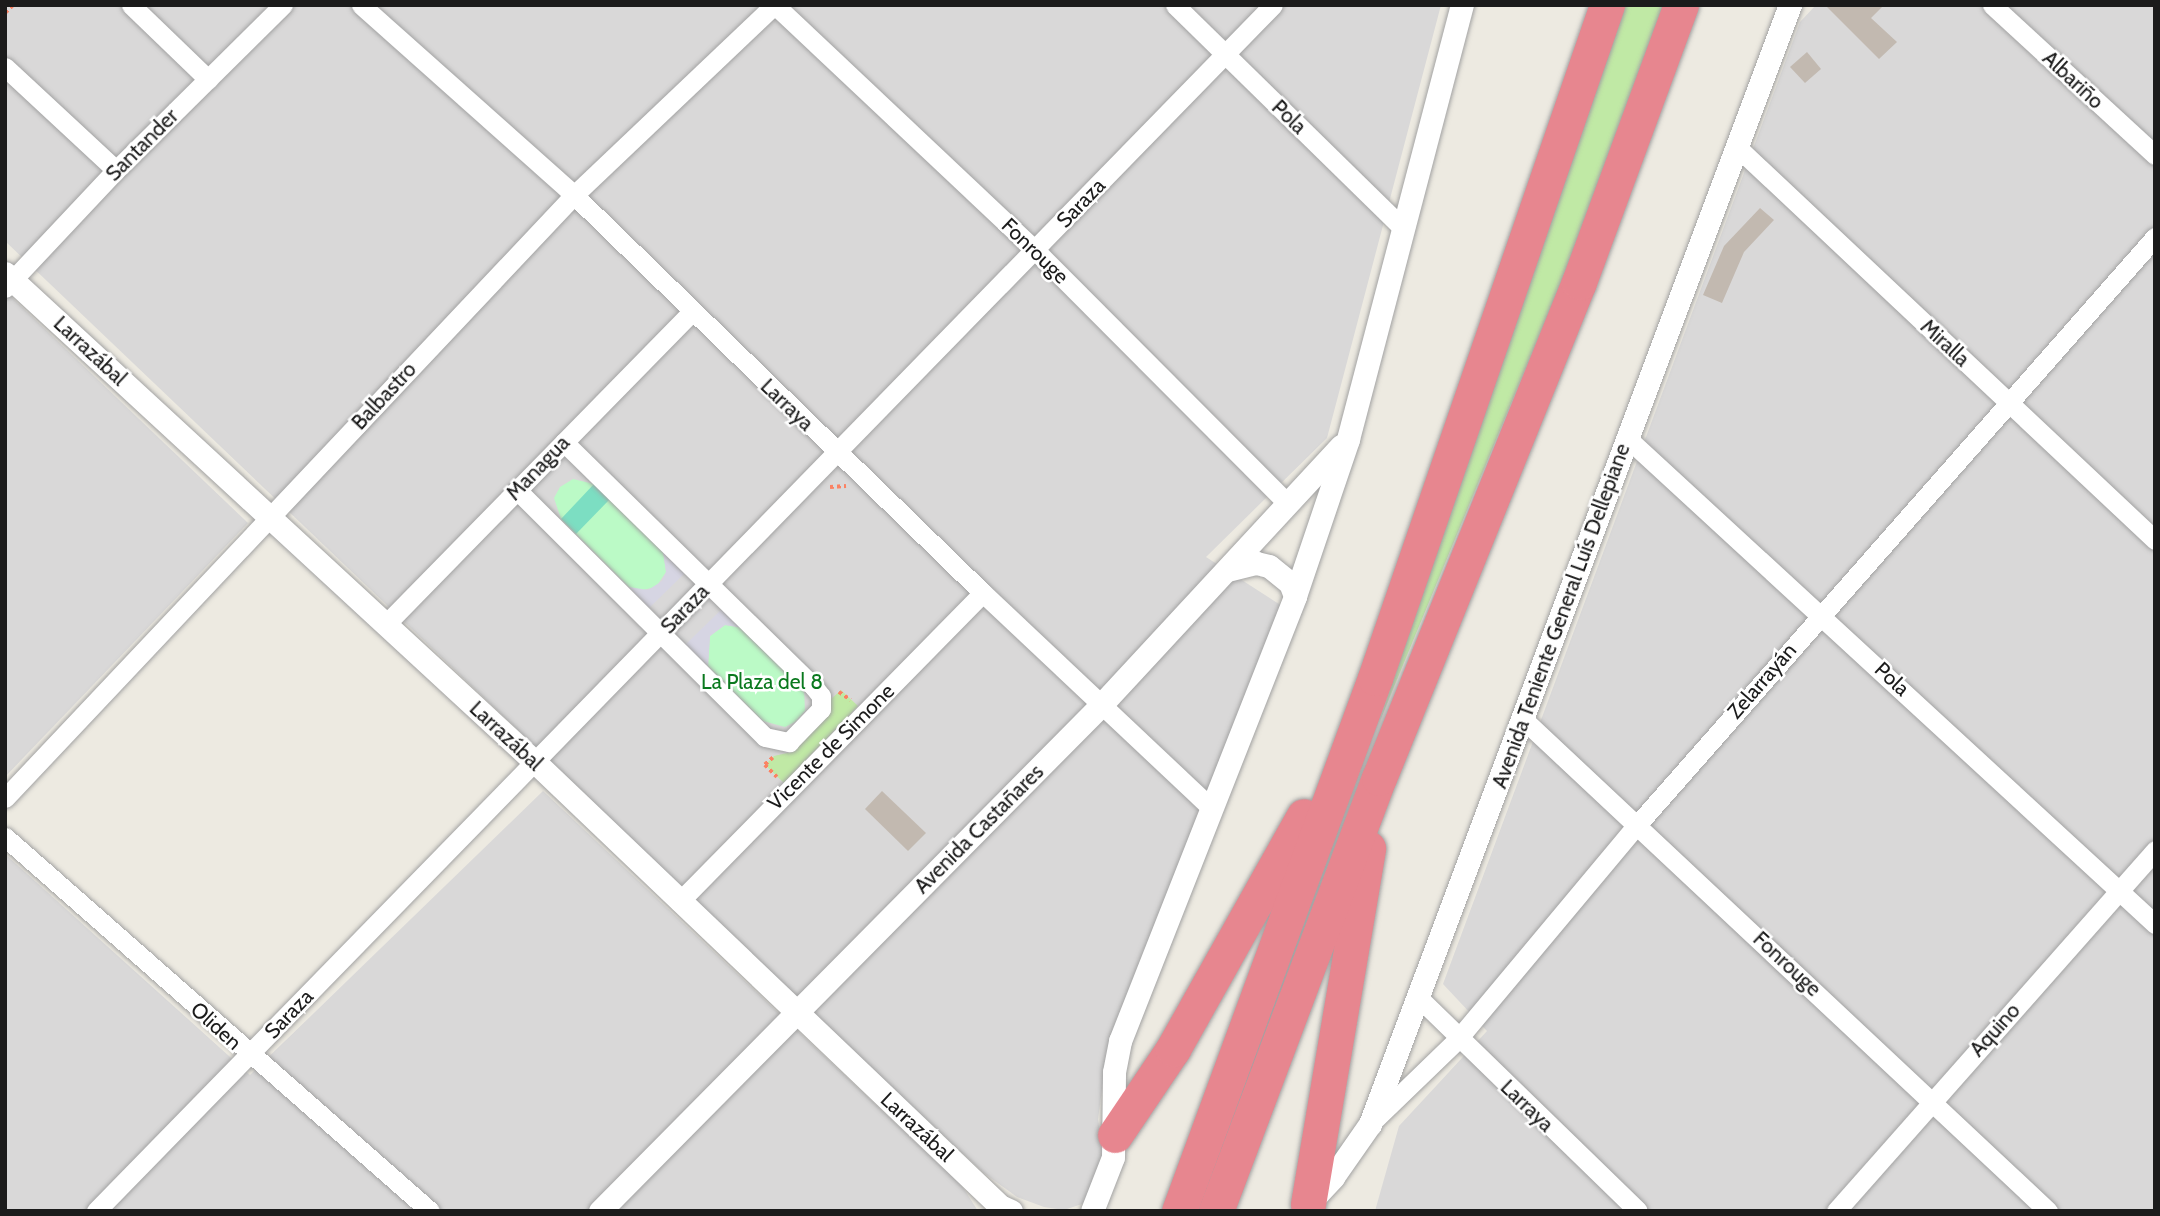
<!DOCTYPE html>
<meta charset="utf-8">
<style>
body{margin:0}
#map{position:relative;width:2160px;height:1216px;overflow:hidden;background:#edeae1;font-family:Cabin,sans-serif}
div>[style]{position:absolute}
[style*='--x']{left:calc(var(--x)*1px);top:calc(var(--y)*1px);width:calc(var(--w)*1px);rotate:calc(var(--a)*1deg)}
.residential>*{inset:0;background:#d9d8d8}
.grass>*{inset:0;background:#c0e9a5}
.park>*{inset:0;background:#bbfac6}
.pitch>*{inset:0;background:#7cdec2}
.plaza>*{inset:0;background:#d6d5e3}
.building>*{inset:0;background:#c2b9b0}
.path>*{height:3.5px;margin-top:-1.75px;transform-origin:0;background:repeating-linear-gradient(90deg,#fb8263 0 3.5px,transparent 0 7px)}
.roads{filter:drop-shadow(0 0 2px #a2a2a2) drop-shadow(0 0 2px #a2a2a2)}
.minor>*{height:19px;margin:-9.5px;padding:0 9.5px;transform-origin:9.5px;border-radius:9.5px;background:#fff}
.tertiary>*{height:23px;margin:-11.5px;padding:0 11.5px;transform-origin:11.5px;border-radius:11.5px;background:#fff}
.motorway>*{height:35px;margin:-17.5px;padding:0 17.5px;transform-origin:17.5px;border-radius:17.5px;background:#e7868f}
span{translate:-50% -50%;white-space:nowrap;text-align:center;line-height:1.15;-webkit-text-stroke:5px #fff;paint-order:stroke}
.street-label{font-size:21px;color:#1b1b1b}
.park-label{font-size:21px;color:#0a791e}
.frame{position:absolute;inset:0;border:7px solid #1b1b1b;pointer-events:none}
</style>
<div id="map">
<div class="residential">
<i style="clip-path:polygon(5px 5px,1441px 5px,1327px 438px,1206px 557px,1282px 606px,1106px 1061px,1098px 1119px,1105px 1165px,1096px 1190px,1082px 1204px,1064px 1210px,1044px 1207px,1017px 1197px,984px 1173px,692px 903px,564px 774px,5px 241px)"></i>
<i style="clip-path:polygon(1816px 5px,2155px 5px,2155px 1211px,1375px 1211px,1399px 1126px,1487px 1031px,1443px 984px,1800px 22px)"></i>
<i style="clip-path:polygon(5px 291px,248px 523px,5px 777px)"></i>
<i style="clip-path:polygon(543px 791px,962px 1186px,978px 1211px,5px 1211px,5px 854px,250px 1075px)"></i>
</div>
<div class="grass">
<i style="clip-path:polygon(1619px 5px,1665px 5px,1573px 254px,1379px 723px)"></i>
<i style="clip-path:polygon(841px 690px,858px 706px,784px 783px,765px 765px,774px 756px,791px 752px,827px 715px,830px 700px)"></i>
</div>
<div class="park">
<i style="clip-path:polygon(573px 479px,594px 484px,663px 551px,666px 572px,656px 587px,638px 591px,629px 587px,561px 519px,554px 498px,560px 487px)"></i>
<i style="clip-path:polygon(725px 625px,744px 628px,804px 688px,805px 711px,795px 722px,785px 727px,763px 721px,708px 666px,710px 636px)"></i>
</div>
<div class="pitch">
<i style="clip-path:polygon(594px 484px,610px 499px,576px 534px,561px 519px)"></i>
</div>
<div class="plaza">
<i style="clip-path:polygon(663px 551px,685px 573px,649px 608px,629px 587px,648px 590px,662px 581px,666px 572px)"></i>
<i style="clip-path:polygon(722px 609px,744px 628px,725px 625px,710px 636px,708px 666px,685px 645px)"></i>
</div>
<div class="building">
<i style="clip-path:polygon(1825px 5px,1884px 5px,1871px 18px,1897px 42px,1879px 59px)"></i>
<i style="clip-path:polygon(1807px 52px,1821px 69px,1805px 83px,1790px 67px)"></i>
<i style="clip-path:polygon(1760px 208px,1774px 220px,1744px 252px,1722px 303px,1703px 295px,1724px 246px)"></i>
<i style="clip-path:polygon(882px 791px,926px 833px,908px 851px,865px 809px)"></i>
</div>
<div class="path">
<i style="--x:5;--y:13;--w:11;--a:-45"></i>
<i style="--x:830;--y:487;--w:16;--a:-4"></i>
<i style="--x:839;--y:692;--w:14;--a:34"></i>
<i style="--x:773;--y:758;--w:11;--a:139"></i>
<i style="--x:765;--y:765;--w:17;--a:45"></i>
</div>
<div class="roads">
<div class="minor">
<i style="--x:131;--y:5;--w:107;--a:43.9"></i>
<i style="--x:361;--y:5;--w:285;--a:41.7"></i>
<i style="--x:574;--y:195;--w:571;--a:44.22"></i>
<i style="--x:983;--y:593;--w:313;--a:43.3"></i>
<i style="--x:775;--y:5;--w:357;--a:43.3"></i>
<i style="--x:1035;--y:250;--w:359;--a:45.1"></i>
<i style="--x:1175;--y:5;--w:319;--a:44.4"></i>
<i style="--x:1992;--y:5;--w:222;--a:42.6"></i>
<i style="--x:5;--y:67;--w:151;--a:42.9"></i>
<i style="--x:1736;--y:146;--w:575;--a:43.24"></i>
<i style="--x:5;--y:288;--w:162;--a:-46.8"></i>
<i style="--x:116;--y:170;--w:235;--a:-44.7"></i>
<i style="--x:1626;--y:437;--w:719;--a:42.63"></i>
<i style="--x:517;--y:490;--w:350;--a:44.9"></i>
<i style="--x:765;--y:737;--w:25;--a:12"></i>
<i style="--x:789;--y:742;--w:46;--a:-45.9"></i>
<i style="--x:821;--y:709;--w:13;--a:-90"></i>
<i style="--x:821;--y:696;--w:11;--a:-128"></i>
<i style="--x:814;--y:687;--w:350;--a:-135.6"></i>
<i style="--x:385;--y:625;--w:438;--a:-45.6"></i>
<i style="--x:1524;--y:720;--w:718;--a:43.14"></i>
<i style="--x:5;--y:798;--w:829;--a:-46.66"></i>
<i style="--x:574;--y:195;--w:276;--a:-43.5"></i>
<i style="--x:5;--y:837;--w:566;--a:41.35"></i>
<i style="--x:679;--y:902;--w:433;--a:-45.5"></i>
<i style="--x:1419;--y:998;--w:305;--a:44.2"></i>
<i style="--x:1370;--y:1124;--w:121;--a:-44"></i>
<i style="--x:1457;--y:1040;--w:280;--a:-50.1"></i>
<i style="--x:1637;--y:825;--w:784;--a:-48.62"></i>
<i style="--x:96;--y:1211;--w:1685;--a:-45.7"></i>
<i style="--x:1836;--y:1211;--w:482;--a:-48.5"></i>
</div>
<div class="tertiary">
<i style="--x:5;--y:273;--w:721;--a:42.7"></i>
<i style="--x:535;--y:762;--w:643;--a:43.68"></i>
<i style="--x:1000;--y:1206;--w:12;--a:24"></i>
<i style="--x:1227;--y:570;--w:30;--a:-14"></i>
<i style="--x:1256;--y:563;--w:13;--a:13"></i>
<i style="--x:1269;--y:566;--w:27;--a:39"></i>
<i style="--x:1290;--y:583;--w:14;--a:69"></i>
<i style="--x:1310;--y:1202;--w:34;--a:-47"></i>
<i style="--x:1333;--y:1177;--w:65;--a:-55.1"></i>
<i style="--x:1370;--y:1124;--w:1195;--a:-69.43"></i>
<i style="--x:600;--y:1211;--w:712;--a:-45.28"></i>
<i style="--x:1101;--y:705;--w:353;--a:-47.2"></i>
<i style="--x:1092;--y:1211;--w:58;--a:-68.7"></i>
<i style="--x:1113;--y:1157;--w:85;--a:-89.3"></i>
<i style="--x:1114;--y:1072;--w:32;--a:-79"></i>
<i style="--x:1120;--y:1041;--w:478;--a:-68.5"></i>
<i style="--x:1295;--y:596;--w:166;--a:-71.3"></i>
<i style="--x:1348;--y:439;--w:449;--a:-75.3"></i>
</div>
<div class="motorway">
<i style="--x:1115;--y:1135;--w:104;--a:-56"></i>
<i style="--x:1173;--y:1049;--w:267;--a:-60.7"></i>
<i style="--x:1308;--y:1204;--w:361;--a:-80.4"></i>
<i style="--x:1179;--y:1211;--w:568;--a:-69.81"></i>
<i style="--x:1375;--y:678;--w:712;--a:-70.98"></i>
<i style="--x:1216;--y:1211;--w:463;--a:-69.4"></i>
<i style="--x:1379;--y:778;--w:535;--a:-68.04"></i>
<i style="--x:1579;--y:282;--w:295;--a:-69.8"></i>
</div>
</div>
<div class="street-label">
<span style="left:2073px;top:80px;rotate:43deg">Albariño</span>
<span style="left:1289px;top:117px;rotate:44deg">Pola</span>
<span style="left:142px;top:145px;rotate:-45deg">Santander</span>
<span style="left:1081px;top:203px;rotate:-46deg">Saraza</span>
<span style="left:1035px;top:251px;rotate:44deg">Fonrouge</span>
<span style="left:1945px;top:343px;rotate:43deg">Miralla</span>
<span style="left:90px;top:351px;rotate:43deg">Larrazábal</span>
<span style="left:384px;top:396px;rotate:-47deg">Balbastro</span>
<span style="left:787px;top:405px;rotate:44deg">Larraya</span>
<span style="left:538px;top:468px;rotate:-46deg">Managua</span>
<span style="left:685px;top:609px;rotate:-46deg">Saraza</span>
<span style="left:1561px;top:616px;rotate:-70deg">Avenida Teniente General Luís Dellepiane</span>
<span style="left:1892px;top:679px;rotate:43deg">Pola</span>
<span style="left:1762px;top:681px;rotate:-49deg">Zelarrayán</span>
<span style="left:506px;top:736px;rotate:43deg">Larrazábal</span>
<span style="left:831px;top:747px;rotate:-45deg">Vicente de Simone</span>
<span style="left:979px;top:829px;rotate:-45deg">Avenida Castañares</span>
<span style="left:1787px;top:964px;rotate:43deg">Fonrouge</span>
<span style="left:289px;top:1014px;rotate:-46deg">Saraza</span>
<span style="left:216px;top:1026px;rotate:42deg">Oliden</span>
<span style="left:1995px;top:1030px;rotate:-48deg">Aquino</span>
<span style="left:1527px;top:1106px;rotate:44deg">Larraya</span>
<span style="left:917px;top:1127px;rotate:43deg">Larrazábal</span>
</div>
<div class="park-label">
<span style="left:762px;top:682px">La Plaza del 8</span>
</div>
<div class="frame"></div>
</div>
